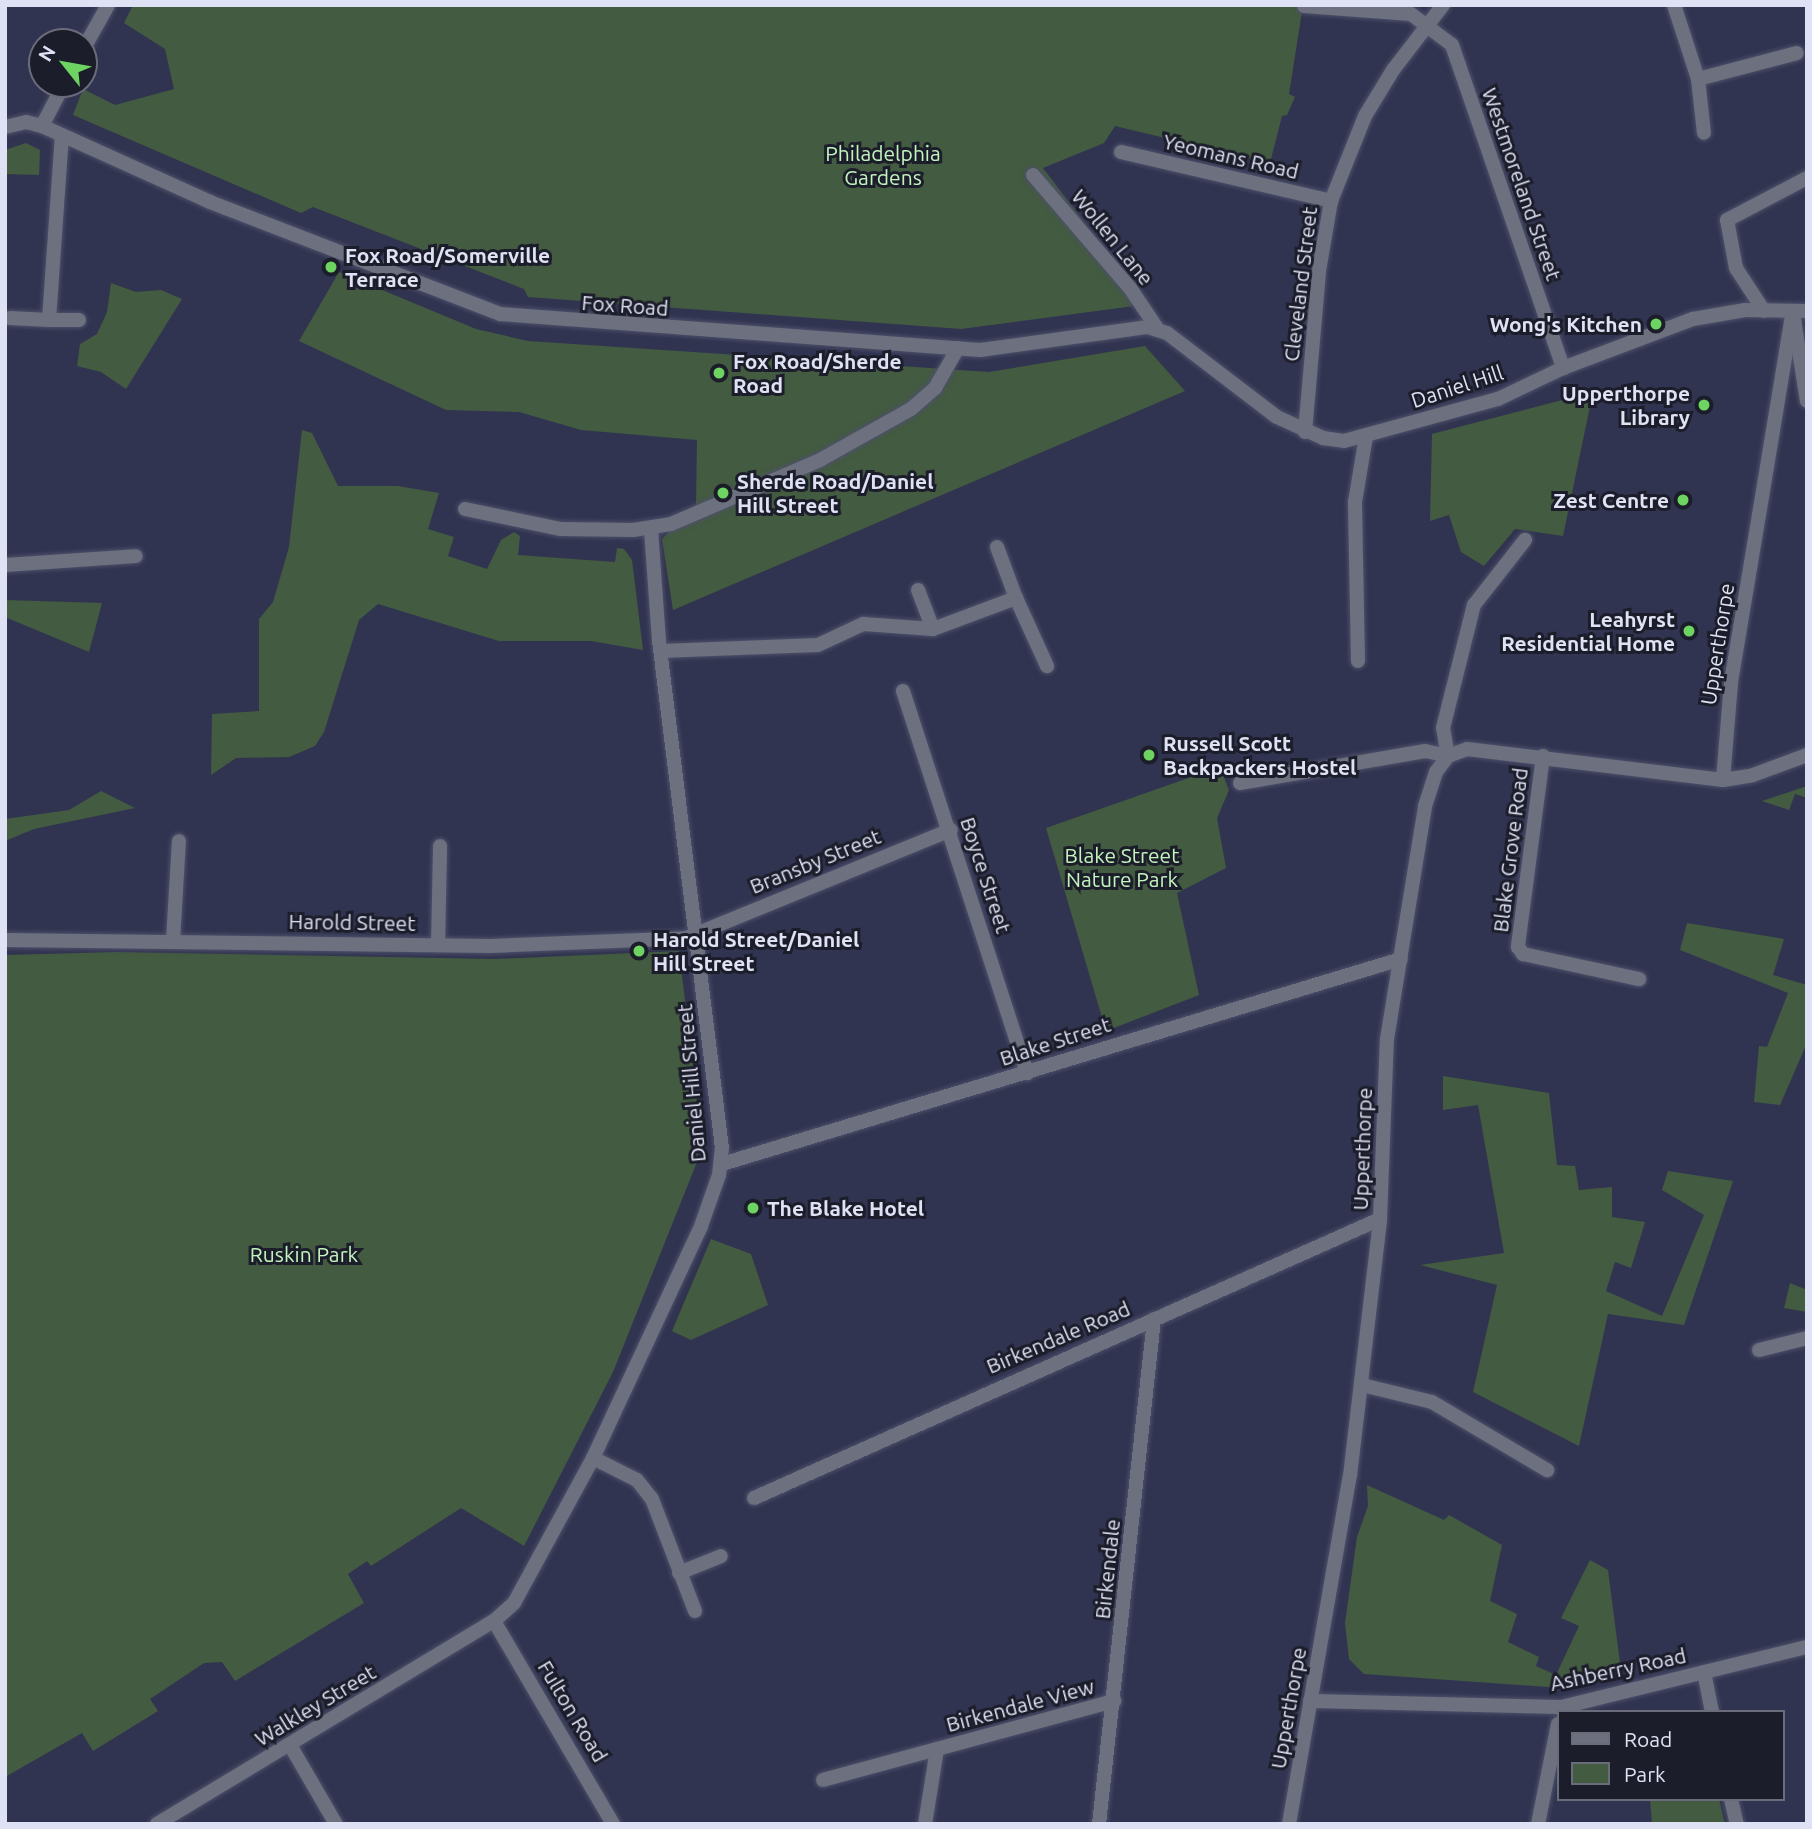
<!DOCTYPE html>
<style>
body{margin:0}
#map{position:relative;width:1812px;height:1829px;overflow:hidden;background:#313450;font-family:Ubuntu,sans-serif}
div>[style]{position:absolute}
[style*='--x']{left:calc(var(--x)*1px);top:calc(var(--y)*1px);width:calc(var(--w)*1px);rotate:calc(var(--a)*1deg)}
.green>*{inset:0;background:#435b40}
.roads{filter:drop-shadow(0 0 2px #4d506a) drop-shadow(0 0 2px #4d506a)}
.pedestrian>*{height:14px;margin:-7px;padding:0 7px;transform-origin:7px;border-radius:7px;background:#6d707e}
.minor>*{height:14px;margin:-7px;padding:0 7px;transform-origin:7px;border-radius:7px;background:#6d707e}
.tertiary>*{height:14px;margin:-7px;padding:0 7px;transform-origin:7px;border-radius:7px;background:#6d707e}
.dots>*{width:19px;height:19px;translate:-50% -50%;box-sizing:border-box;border:4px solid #1c1d2a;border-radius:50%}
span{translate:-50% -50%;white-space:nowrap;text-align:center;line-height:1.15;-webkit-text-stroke:6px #1c1d2a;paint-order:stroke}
.park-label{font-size:21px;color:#c3f4bd}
.street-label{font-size:21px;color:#dfe2f4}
.poi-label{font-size:21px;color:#dfe2f4;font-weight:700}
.left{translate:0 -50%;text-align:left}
.right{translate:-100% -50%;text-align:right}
.frame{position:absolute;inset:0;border:7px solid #dfe2f4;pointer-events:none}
.legend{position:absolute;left:1557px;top:1710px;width:228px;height:91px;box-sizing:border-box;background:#1c1d2a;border:2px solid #6a6c7b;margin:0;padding:9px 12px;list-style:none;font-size:21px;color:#dfe2f4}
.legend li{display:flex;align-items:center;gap:14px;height:35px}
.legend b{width:35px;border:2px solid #6a6c7b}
.north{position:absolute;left:28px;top:28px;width:70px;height:70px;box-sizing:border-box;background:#1c1d2a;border:2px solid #6a6c7b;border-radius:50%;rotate:301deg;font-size:19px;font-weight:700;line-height:28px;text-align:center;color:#dfe2f4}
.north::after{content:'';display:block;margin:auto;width:24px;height:32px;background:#6dd361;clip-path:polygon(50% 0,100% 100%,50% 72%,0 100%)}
</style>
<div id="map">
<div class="green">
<i style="clip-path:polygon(133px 5px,1303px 5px,1289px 94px,1295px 97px,1287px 115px,1282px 116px,1270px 163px,1115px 126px,1104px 143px,1043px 168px,1118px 267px,1134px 306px,961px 329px,528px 297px,524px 289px,313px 207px,301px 213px,73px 115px,83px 89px,115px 105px,174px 89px,165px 49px,124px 23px)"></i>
<i style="clip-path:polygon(26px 143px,40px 150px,39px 175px,5px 174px,5px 150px)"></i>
<i style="clip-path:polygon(339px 272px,476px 329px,528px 341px,989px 372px,1145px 346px,1185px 391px,673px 610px,662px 539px,696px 504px,697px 440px,581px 430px,519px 412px,446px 410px,299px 341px)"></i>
<i style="clip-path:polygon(111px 283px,136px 292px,161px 290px,182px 299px,126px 389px,101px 372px,77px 366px,80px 344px,97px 334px,107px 312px)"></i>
<i style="clip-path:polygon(1593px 392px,1563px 536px,1515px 529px,1484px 566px,1461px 552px,1449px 515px,1430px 521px,1432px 434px)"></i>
<i style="clip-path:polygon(302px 430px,312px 433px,338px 486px,398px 486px,439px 493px,428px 529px,454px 537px,448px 556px,487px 569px,501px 540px,514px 532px,520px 536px,518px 555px,615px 562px,617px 548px,624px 549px,632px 560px,643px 650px,591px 641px,499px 641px,378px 604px,359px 620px,324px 732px,315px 746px,289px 757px,236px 758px,211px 775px,212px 714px,259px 711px,259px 619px,273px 602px,289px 547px)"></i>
<i style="clip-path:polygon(5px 600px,102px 603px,89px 652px,5px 617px)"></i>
<i style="clip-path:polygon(1220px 767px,1229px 790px,1217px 818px,1226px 868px,1177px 893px,1199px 995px,1106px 1031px,1046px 828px)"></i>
<i style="clip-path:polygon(1807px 786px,1807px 798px,1795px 794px,1789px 810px,1762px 801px)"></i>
<i style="clip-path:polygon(101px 791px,135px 808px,34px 829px,5px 841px,5px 819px,69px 810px)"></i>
<i style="clip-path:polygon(1687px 923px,1784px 939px,1773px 975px,1807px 985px,1807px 1043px,1780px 1105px,1754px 1102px,1759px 1046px,1767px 1047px,1788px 993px,1680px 950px)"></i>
<i style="clip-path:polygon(679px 951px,701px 1132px,697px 1162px,613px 1372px,524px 1546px,461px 1508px,371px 1566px,367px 1561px,348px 1574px,364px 1603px,235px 1681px,222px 1662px,204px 1663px,150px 1699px,158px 1711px,93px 1751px,82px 1733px,5px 1777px,5px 955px,116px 952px,494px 959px)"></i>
<i style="clip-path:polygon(1443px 1076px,1549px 1093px,1557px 1165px,1575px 1166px,1579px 1190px,1612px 1187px,1612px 1217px,1645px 1222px,1631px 1268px,1615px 1262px,1606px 1291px,1662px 1316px,1704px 1215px,1662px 1190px,1668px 1171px,1733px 1181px,1684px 1325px,1608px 1314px,1579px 1446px,1473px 1392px,1497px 1285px,1420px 1265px,1504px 1253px,1478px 1105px,1443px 1110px)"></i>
<i style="clip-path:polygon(711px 1239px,751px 1254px,768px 1305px,691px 1340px,672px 1331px)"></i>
<i style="clip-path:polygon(1790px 1283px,1807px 1290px,1807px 1312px,1784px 1308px)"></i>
<i style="clip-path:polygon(1367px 1485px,1444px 1520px,1449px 1515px,1502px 1545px,1490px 1601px,1517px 1614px,1508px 1642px,1539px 1657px,1536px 1666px,1556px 1675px,1579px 1626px,1561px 1618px,1590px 1560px,1608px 1570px,1621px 1671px,1562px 1688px,1364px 1674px,1349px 1659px,1345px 1623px,1357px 1537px,1368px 1506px)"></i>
<i style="clip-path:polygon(1650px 1799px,1719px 1799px,1725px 1824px,1652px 1824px)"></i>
</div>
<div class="roads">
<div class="pedestrian">
<i style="--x:1759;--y:515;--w:202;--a:-80.6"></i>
</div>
<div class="minor">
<i style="--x:1674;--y:5;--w:78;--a:72"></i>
<i style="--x:1698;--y:79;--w:54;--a:83.7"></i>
<i style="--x:1304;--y:6;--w:107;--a:4.3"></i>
<i style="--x:1411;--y:14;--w:51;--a:37.1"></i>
<i style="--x:1452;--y:45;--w:342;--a:71"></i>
<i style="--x:1698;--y:79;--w:102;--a:-14.7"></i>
<i style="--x:1121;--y:152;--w:216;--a:13.1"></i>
<i style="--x:1033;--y:175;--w:149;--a:49.4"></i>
<i style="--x:1130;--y:288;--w:48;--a:56"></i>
<i style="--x:1764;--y:311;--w:51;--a:-123.1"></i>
<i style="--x:1736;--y:268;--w:49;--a:-100.6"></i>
<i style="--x:1727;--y:220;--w:90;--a:-27.7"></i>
<i style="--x:1793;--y:313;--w:89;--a:81"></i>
<i style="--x:10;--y:318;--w:39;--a:3"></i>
<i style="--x:49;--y:320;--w:185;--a:-86"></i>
<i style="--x:49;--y:320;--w:30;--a:0"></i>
<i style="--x:1305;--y:432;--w:162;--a:-85"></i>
<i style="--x:1319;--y:271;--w:71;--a:-80.3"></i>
<i style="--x:1331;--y:201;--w:92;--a:-68.2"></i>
<i style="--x:1365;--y:116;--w:54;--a:-58.7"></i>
<i style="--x:1393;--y:70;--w:82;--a:-52.4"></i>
<i style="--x:465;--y:509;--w:98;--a:11.8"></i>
<i style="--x:561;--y:529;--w:72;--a:0.8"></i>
<i style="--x:633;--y:530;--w:38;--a:-9"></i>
<i style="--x:671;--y:524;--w:162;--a:-23.2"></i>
<i style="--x:820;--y:460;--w:104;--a:-29.3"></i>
<i style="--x:911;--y:409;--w:32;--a:-41"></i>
<i style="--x:935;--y:388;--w:46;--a:-60.1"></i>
<i style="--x:997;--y:547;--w:54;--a:69.6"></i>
<i style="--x:5;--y:565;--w:131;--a:-3.9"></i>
<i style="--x:918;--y:590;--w:42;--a:69"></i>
<i style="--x:661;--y:651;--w:157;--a:-2.2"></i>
<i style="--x:818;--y:645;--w:50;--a:-25"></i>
<i style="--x:863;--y:624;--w:70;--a:4.1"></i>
<i style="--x:933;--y:629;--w:89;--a:-20.5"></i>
<i style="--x:1016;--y:598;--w:75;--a:65.5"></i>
<i style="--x:1358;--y:661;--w:159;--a:-91.1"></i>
<i style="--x:1355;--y:502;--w:67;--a:-80.5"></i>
<i style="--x:903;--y:691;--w:402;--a:72"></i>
<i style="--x:1543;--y:756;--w:193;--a:97.5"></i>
<i style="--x:1518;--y:947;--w:9;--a:54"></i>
<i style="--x:1523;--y:954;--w:119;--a:12.2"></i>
<i style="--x:1723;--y:780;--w:98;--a:-85.3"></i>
<i style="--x:1731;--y:682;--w:169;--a:-80.5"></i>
<i style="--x:1240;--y:783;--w:188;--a:-9.8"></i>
<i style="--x:1425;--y:751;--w:24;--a:12"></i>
<i style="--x:1448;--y:756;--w:28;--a:-100"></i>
<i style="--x:1443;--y:728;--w:127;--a:-75.9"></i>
<i style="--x:1474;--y:605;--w:83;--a:-51.9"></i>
<i style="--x:5;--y:940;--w:486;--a:0.7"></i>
<i style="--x:491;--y:946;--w:195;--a:-2.3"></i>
<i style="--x:686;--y:938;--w:286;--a:-22.2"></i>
<i style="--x:173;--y:941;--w:100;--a:-86.6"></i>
<i style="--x:438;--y:945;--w:99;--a:-88.8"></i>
<i style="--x:722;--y:1164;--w:709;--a:-16.8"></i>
<i style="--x:1759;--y:1350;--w:49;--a:-14"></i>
<i style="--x:1362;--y:1385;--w:72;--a:13.7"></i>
<i style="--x:1432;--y:1402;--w:134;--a:30.6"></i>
<i style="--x:593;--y:1458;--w:49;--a:26.6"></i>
<i style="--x:637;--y:1480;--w:24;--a:52"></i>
<i style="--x:652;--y:1499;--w:120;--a:69"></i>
<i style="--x:754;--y:1498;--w:685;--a:-24.02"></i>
<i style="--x:679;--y:1573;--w:45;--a:-22"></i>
<i style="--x:494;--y:1621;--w:235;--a:59.6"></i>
<i style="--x:1704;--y:1672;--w:41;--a:78.7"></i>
<i style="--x:1310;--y:1701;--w:252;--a:1.4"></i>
<i style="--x:1562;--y:1707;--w:252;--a:-13.8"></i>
<i style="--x:290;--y:1745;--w:91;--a:59.8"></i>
<i style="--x:823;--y:1780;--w:302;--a:-15.2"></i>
<i style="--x:1731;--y:1799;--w:26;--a:77"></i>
<i style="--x:157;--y:1824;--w:393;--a:-31.1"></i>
<i style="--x:494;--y:1621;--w:27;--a:-42"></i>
<i style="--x:514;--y:1603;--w:165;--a:-61.4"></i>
<i style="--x:593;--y:1458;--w:256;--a:-65"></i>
<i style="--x:701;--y:1226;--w:54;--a:-70.6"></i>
<i style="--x:719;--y:1175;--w:27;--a:-84"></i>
<i style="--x:722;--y:1148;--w:511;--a:-97.08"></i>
<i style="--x:659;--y:641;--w:112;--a:-94.1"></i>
<i style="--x:925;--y:1824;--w:76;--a:-80.9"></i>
<i style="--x:1099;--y:1824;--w:508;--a:-83.78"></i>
<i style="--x:1289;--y:1824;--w:353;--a:-80.1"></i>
<i style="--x:1350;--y:1476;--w:259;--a:-83.3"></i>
<i style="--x:1380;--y:1219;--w:180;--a:-87.8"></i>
<i style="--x:1387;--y:1039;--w:236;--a:-80.7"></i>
<i style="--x:1425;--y:806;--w:36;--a:-72"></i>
<i style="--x:1436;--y:772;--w:20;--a:-53"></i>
<i style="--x:1448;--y:756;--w:20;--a:-20"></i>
<i style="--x:1467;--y:749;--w:258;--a:6.9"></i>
<i style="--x:1723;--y:780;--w:30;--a:-9"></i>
<i style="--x:1753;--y:775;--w:58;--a:-20.3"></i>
<i style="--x:1538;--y:1824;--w:102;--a:-78.7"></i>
</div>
<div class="tertiary">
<i style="--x:84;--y:48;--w:49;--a:-60.8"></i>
<i style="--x:42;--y:126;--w:47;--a:-62.4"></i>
<i style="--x:5;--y:127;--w:22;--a:-13"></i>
<i style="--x:26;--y:122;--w:16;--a:14"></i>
<i style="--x:42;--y:126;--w:184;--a:24.3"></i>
<i style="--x:210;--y:202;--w:311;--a:21.1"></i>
<i style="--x:500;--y:314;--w:481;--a:4.3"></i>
<i style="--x:980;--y:350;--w:170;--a:-7.8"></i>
<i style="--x:1148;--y:327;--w:20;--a:18"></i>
<i style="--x:1167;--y:333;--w:138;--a:37.4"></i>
<i style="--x:1277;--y:417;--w:51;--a:24.5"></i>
<i style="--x:1323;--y:438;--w:21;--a:8"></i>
<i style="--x:1344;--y:441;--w:160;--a:-15.3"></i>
<i style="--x:1498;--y:399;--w:72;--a:-25.5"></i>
<i style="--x:1563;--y:368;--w:139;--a:-20.7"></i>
<i style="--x:1693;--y:319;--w:53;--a:-9.8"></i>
<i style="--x:1745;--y:310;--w:62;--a:0.9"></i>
</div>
</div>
<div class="dots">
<i style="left:331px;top:267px;background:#6dd361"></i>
<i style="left:1656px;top:324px;background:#6dd361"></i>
<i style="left:719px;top:373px;background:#6dd361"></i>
<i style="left:1704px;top:405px;background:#6dd361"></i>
<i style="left:723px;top:493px;background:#6dd361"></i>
<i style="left:1683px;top:500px;background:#6dd361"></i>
<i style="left:1689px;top:631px;background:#6dd361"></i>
<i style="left:1149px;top:755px;background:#6dd361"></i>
<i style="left:639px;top:951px;background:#6dd361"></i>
<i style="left:753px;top:1208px;background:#6dd361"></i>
</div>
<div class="park-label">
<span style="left:883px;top:165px">Philadelphia<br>Gardens</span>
<span style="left:1122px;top:867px">Blake Street<br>Nature Park</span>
<span style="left:304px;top:1254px">Ruskin Park</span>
</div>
<div class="street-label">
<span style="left:1231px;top:156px;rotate:13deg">Yeomans Road</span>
<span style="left:1522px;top:184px;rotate:71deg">Westmoreland Street</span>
<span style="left:1113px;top:237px;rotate:51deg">Wollen Lane</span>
<span style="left:1300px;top:284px;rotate:-83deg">Cleveland Street</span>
<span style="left:625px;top:305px;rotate:4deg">Fox Road</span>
<span style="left:1457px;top:386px;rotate:-18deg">Daniel Hill</span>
<span style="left:1717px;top:644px;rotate:-81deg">Upperthorpe</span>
<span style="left:1510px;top:850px;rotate:-83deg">Blake Grove Road</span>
<span style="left:815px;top:861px;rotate:-22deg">Bransby Street</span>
<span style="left:986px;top:875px;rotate:72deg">Boyce Street</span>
<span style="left:352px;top:922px;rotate:1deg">Harold Street</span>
<span style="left:1055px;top:1041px;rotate:-18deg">Blake Street</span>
<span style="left:691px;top:1083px;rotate:-95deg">Daniel Hill Street</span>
<span style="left:1362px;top:1149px;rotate:-88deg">Upperthorpe</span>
<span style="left:1058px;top:1337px;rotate:-23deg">Birkendale Road</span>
<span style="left:1107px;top:1569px;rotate:-84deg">Birkendale</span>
<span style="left:1618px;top:1669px;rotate:-12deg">Ashberry Road</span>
<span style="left:315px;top:1705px;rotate:-31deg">Walkley Street</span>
<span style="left:1020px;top:1705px;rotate:-15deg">Birkendale View</span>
<span style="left:1288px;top:1708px;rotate:-80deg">Upperthorpe</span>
<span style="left:573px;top:1711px;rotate:59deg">Fulton Road</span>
</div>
<div class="poi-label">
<span class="left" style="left:345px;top:267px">Fox Road/Somerville<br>Terrace</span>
<span class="right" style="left:1642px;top:324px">Wong's Kitchen</span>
<span class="left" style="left:733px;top:373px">Fox Road/Sherde<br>Road</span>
<span class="right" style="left:1690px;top:405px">Upperthorpe<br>Library</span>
<span class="left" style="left:737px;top:493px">Sherde Road/Daniel<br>Hill Street</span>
<span class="right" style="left:1669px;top:500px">Zest Centre</span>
<span class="right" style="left:1675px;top:631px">Leahyrst<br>Residential Home</span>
<span class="left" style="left:1163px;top:755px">Russell Scott<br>Backpackers Hostel</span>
<span class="left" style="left:653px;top:951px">Harold Street/Daniel<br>Hill Street</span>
<span class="left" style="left:767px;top:1208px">The Blake Hotel</span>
</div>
<div class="frame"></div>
<ul class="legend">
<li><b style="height:9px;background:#6d707e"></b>Road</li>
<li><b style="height:19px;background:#435b40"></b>Park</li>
</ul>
<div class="north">N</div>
</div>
